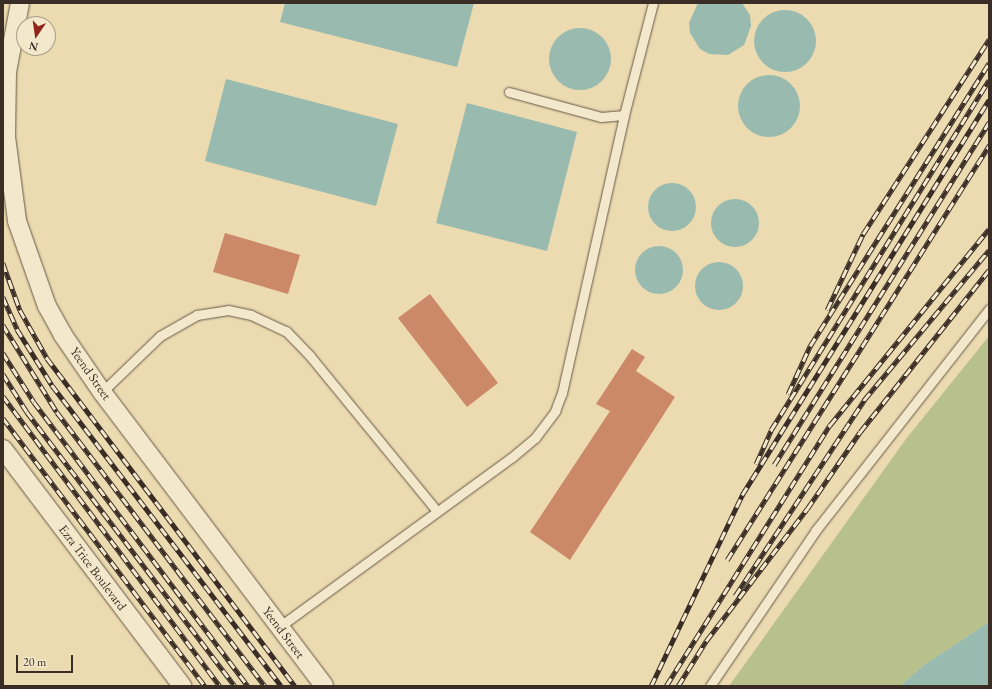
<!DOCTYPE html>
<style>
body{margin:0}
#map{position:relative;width:992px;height:689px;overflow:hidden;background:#ecdbb0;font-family:"EB Garamond",serif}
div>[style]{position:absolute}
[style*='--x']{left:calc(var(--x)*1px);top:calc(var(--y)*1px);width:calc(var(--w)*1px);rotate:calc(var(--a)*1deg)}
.green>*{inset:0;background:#b8c08b}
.water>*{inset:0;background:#99bbaf}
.round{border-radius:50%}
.building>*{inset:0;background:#cb8969}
.roads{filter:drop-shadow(0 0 1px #665848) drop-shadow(0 0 1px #665848)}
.lane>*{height:9px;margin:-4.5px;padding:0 4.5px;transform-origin:4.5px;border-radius:4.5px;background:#f3e8cc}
.street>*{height:18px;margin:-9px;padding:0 9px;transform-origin:9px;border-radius:9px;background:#f3e8cc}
.rail>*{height:4.5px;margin-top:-2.25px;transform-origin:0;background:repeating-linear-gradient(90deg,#f3e8cc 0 9px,#392d25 0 18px);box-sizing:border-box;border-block:1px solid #392d25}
span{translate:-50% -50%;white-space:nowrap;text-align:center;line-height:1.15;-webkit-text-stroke:3px #f3e8cc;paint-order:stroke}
.street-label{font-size:13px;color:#392d25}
.frame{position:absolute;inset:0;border:4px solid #392d25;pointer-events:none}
.north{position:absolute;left:16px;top:16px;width:40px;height:40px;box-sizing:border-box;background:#f3e8cc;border:1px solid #a99d89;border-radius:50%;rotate:193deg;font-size:11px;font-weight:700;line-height:16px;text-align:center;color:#392d25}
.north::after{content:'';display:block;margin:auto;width:14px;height:18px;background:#8f2418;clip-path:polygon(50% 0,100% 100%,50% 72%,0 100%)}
.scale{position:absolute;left:16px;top:655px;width:57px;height:18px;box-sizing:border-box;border:2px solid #392d25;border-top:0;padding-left:5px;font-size:12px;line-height:14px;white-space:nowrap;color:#392d25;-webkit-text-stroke:3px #f3e8cc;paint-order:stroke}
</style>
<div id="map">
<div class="green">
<i style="clip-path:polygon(989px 336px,989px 622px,924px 665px,900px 686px,729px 686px,906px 439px)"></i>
</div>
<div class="water">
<i style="clip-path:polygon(285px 3px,474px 3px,457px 67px,280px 22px)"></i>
<i style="clip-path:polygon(698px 3px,742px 3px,750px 15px,751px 26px,744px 45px,728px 55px,709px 54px,700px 49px,690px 33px,689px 23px)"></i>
<i class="round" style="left:754px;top:10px;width:62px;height:62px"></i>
<i class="round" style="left:549px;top:28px;width:62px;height:62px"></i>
<i class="round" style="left:738px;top:75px;width:62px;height:62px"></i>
<i style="clip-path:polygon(226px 79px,398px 124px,376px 206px,205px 161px)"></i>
<i style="clip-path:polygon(467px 103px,577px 132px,547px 251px,436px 223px)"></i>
<i class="round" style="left:648px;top:183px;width:48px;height:48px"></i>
<i class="round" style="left:711px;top:199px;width:48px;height:48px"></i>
<i class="round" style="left:635px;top:246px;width:48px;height:48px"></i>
<i class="round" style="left:695px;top:262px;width:48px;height:48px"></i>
<i style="clip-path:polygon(989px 622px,989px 686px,900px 686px,924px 665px)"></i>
</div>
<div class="building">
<i style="clip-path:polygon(225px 233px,300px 255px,288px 294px,213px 272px)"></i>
<i style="clip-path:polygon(430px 294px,498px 383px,467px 407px,398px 318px)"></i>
<i style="clip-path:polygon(632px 349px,645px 357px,636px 371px,675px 397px,570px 560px,530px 532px,610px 411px,596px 404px)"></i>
</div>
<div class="roads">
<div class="lane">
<i style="--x:509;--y:92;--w:95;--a:15.2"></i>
<i style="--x:601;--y:117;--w:23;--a:-5"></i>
<i style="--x:102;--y:392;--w:81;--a:-44"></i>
<i style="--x:160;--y:336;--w:43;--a:-29.6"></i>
<i style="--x:197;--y:315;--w:31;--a:-9"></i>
<i style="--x:228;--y:310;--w:24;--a:12"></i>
<i style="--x:251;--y:315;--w:38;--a:25"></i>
<i style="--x:286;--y:331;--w:35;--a:46"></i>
<i style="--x:310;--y:356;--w:200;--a:50.7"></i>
<i style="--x:279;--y:627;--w:287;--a:-36.1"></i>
<i style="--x:511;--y:458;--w:31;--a:-40"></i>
<i style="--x:535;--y:438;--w:34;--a:-53"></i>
<i style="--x:555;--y:411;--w:19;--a:-69"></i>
<i style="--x:562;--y:393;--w:285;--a:-77.4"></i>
<i style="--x:624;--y:115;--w:116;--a:-75.5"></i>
<i style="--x:710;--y:686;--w:189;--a:-55.8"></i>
<i style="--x:816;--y:530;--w:281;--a:-51.9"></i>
</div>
<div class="street">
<i style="--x:20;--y:3;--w:70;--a:100.7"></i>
<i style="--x:7;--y:72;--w:65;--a:90.9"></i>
<i style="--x:6;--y:137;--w:85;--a:82.5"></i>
<i style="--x:17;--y:221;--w:90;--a:70.6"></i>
<i style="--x:47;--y:306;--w:33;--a:61"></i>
<i style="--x:63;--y:335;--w:69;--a:55.6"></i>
<i style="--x:102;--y:392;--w:368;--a:52.9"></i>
<i style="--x:3;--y:449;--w:297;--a:52.9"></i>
</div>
</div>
<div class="rail">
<i style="--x:3;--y:263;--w:50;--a:70.1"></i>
<i style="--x:20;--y:310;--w:55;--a:60.6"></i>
<i style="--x:47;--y:358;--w:411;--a:52.9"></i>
<i style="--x:3;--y:297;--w:35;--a:66"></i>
<i style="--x:17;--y:329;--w:66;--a:58"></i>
<i style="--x:52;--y:385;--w:378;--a:52.7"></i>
<i style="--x:827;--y:310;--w:84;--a:-64.7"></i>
<i style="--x:863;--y:234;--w:232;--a:-57.1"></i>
<i style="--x:3;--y:325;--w:102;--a:58.2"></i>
<i style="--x:57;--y:412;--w:344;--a:52.8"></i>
<i style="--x:3;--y:353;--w:58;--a:57.7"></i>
<i style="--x:34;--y:402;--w:356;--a:53"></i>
<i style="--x:3;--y:374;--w:45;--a:57.7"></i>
<i style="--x:27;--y:412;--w:344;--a:52.8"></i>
<i style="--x:788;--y:394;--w:53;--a:-65.4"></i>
<i style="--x:810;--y:346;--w:335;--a:-57.7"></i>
<i style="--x:3;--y:396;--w:362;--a:53.2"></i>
<i style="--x:3;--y:418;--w:336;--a:53"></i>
<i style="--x:756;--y:464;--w:37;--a:-66"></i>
<i style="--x:771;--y:430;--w:412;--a:-58.1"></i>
<i style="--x:774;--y:465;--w:405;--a:-57.9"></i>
<i style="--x:727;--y:560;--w:491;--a:-57.7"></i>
<i style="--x:735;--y:596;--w:235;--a:-56.6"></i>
<i style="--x:864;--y:400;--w:195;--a:-50.2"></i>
<i style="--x:651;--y:686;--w:212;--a:-64.5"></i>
<i style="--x:742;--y:495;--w:466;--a:-58"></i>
<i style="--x:666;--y:686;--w:308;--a:-57.9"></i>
<i style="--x:830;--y:425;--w:252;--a:-51"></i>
<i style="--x:678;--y:686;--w:53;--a:-58.1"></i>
<i style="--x:706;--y:641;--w:166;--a:-52.6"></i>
<i style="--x:807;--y:509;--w:93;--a:-55.5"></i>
<i style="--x:860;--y:432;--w:207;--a:-51.5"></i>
</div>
<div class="street-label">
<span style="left:90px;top:374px;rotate:55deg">Yeend Street</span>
<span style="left:92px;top:568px;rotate:53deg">Ezra Trice Boulevard</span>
<span style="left:283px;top:633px;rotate:53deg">Yeend Street</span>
</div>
<div class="frame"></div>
<div class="north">N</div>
<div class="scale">20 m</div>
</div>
